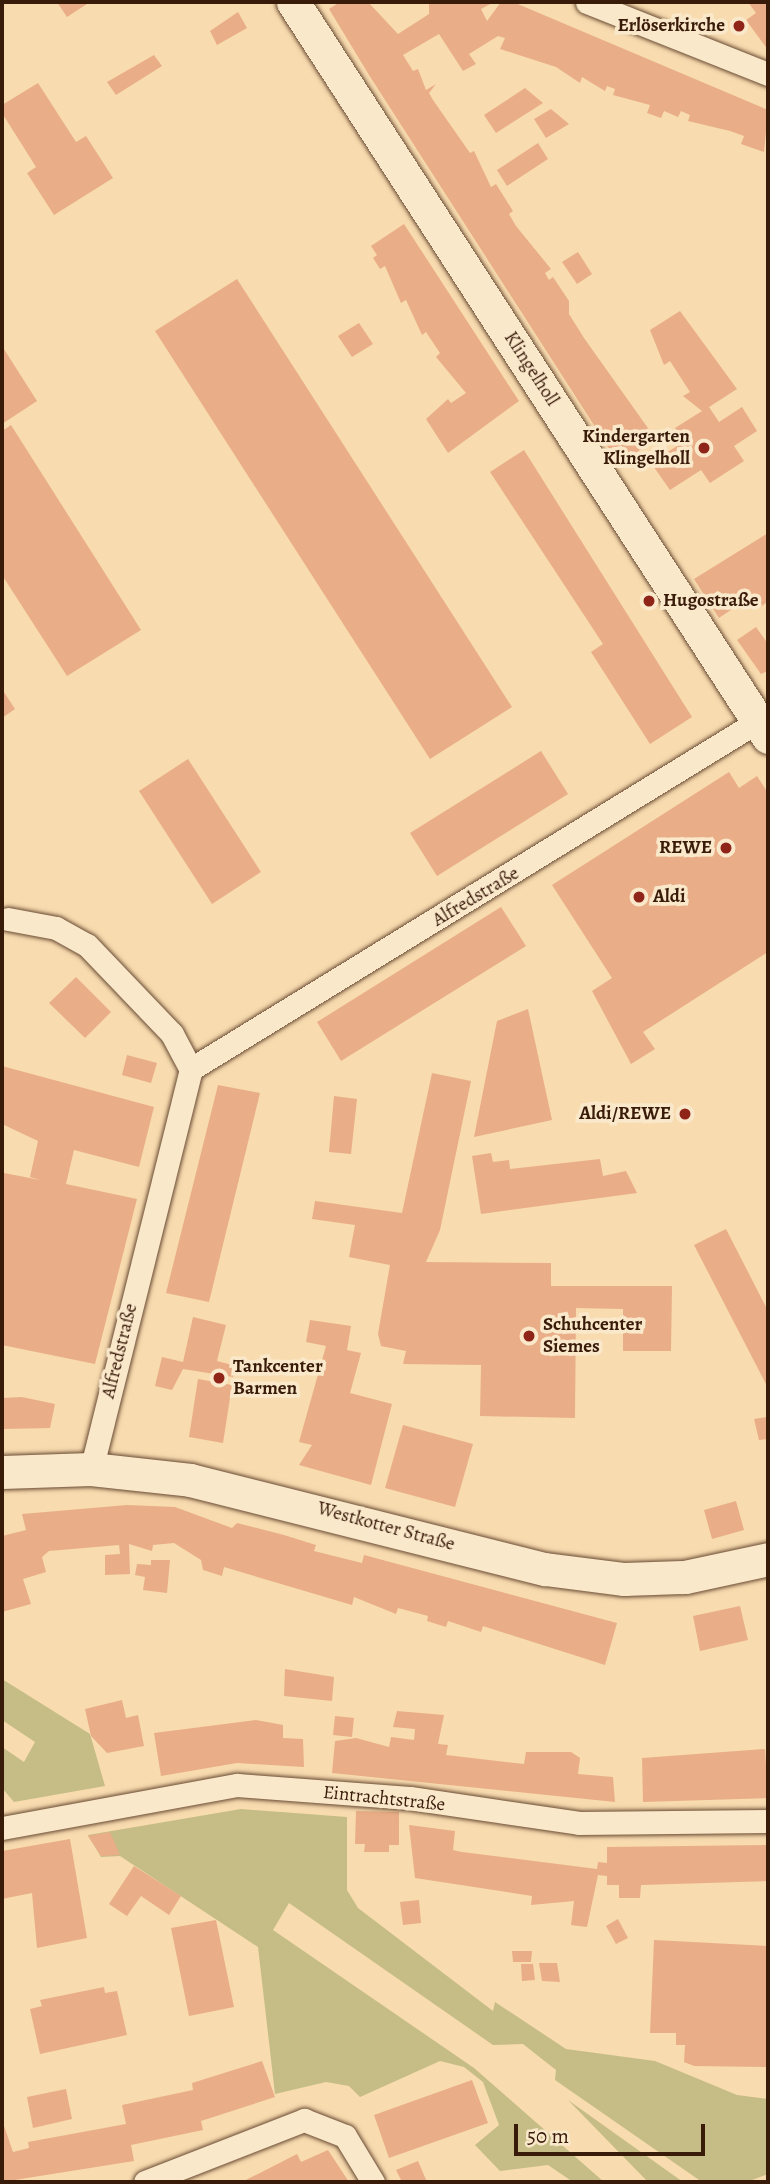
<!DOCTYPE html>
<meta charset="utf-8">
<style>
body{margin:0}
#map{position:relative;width:770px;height:2184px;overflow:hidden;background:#f8dbaf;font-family:Alegreya,serif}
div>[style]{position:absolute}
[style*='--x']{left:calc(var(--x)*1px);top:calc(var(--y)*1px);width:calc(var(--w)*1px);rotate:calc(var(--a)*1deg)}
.green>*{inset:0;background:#c5bd85}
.building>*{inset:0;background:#e9ae87}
.roads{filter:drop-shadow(0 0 2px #694b33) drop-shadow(0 0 2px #694b33)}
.street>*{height:23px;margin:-11.5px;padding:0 11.5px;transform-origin:11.5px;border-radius:11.5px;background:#fae8cb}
.secondary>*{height:33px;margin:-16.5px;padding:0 16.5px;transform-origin:16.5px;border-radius:16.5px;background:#fae8cb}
.dots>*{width:19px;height:19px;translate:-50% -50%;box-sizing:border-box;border:4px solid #fae8cb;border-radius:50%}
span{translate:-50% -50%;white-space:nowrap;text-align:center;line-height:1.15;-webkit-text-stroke:7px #fae8cb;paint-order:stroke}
.poi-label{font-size:19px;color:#391b0a;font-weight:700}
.right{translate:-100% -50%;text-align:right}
.left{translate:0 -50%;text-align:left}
.street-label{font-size:19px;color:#391b0a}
.frame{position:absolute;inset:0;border:4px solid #391b0a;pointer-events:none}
.scale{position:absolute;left:514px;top:2124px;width:191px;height:32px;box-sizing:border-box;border:4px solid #391b0a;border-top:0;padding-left:9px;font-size:21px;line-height:24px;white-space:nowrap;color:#391b0a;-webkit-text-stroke:5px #fae8cb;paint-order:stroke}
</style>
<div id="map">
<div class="green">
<i style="clip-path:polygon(2px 1679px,90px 1734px,105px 1786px,14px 1802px,2px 1788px,2px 1747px,24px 1762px,35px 1742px,2px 1720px)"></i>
<i style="clip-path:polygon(241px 1809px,347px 1817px,347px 1890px,358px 1908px,493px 2011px,495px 2002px,566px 2049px,655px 2061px,737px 2095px,768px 2099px,768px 2174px,747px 2182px,702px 2182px,555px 2080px,556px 2070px,523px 2044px,493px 2045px,289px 1903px,273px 1930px,474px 2068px,604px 2182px,573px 2182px,548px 2165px,500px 2171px,475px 2145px,499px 2125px,483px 2082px,464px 2067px,440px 2061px,360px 2097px,349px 2086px,326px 2082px,275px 2094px,258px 1947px,120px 1856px,101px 1857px,88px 1835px)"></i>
<i style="clip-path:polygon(568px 2100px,683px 2182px,648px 2182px)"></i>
</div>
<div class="building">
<i style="clip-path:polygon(57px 2px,90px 2px,67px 17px)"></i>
<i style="clip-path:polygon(340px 2px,368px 2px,398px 34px,429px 14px,429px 2px,494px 2px,481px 9px,487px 21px,501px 2px,513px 2px,768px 110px,764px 152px,741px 144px,744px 136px,730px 131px,688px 121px,690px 115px,681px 111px,678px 117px,664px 111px,661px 118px,647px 113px,650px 105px,613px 95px,615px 89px,607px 86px,605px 91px,582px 77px,580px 83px,556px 67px,500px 49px,505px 38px,498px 36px,469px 54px,476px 64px,463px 71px,439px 34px,403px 55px,413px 71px,418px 69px,426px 90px,436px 84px,429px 93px,433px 100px,470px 153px,474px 151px,491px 187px,496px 184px,513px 211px,509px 214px,516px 226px,551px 269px,545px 273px,549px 280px,553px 277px,569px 301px,569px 314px,584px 338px,650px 431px,652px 442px,619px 464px,369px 75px,329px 9px)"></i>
<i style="clip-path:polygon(748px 2px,768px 2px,768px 50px,746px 20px,756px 13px)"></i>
<i style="clip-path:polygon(238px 12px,247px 28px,217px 45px,210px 31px)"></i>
<i style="clip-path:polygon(154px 55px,162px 66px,116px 95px,107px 82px)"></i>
<i style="clip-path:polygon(38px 83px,76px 142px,86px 136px,113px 178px,54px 215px,27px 173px,36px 167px,2px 113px,2px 105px)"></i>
<i style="clip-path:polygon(525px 88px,543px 103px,496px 133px,484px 115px)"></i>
<i style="clip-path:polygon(551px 109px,569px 124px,546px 138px,534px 119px)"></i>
<i style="clip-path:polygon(538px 143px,548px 159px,507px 186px,497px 170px)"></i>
<i style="clip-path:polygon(404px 224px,519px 401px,448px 453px,426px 419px,448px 399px,451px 403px,466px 393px,436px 357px,440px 353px,426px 332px,422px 335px,406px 300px,401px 303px,385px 266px,380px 269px,373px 258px,377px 255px,371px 246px)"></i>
<i style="clip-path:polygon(578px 252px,592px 274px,577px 284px,562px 262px)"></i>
<i style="clip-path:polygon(237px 279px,512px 707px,430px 759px,155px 331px)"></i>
<i style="clip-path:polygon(680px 311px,737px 389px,709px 407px,719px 422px,742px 407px,757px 431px,734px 446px,744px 461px,710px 483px,701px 470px,670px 490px,651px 463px,683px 442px,675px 428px,702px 411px,683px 396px,690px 392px,670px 361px,664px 365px,650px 330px)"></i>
<i style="clip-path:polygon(359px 323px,373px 344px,352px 357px,338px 336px)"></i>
<i style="clip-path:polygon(2px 346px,37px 401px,2px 424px)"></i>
<i style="clip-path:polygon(11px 425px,141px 630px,67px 676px,2px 575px,2px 431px)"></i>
<i style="clip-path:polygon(524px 450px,692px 717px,650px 744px,591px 652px,603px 644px,490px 472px)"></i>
<i style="clip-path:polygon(768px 533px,768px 601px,761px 607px,753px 595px,719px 618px,694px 579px)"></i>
<i style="clip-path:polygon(756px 627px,768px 644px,768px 671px,761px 674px,737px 640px)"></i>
<i style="clip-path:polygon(2px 689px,15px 709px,2px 718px)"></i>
<i style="clip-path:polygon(541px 751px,568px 794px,437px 876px,410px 833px)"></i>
<i style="clip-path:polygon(188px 759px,261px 872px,212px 904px,139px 791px)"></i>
<i style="clip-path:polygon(729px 772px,739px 788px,757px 776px,768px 793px,768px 952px,643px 1032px,655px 1049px,631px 1064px,592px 991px,612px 978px,552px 885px)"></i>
<i style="clip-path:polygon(501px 907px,526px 946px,341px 1061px,317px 1022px)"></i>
<i style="clip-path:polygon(76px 977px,111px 1012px,85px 1038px,49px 1003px)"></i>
<i style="clip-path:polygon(528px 1009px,552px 1120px,474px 1137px,497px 1021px)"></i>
<i style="clip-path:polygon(127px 1055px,157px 1063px,151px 1083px,122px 1075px)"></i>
<i style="clip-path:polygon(2px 1066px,154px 1107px,139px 1167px,74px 1150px,66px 1184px,137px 1199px,95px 1364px,2px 1345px,2px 1179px,4px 1173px,40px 1180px,30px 1177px,38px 1141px,2px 1124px)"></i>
<i style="clip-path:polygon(432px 1073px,471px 1081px,440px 1230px,426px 1262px,551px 1263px,551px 1286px,672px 1286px,671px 1351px,623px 1351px,623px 1309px,576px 1308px,575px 1418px,480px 1416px,481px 1365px,403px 1364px,406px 1351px,381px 1346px,378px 1334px,390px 1265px,349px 1257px,355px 1225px,312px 1219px,315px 1201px,402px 1213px)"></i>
<i style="clip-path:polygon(218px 1085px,260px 1093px,209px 1302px,166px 1293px)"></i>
<i style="clip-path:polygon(334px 1096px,357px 1099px,351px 1154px,329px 1152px)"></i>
<i style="clip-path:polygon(491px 1153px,493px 1162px,509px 1160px,510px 1169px,600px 1159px,603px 1176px,626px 1171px,637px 1193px,481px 1214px,472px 1156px)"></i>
<i style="clip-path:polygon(726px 1229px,768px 1311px,768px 1388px,694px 1245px)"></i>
<i style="clip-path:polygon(193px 1317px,226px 1325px,217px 1361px,236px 1366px,233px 1377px,183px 1369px,172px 1390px,155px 1386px,162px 1357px,183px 1362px)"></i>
<i style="clip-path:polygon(310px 1320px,351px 1326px,347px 1350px,361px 1353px,350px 1393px,392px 1404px,371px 1485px,299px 1465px,312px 1445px,299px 1442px,326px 1346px,306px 1342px)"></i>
<i style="clip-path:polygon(198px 1379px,232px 1385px,223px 1443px,189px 1437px)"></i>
<i style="clip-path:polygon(22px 1397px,55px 1404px,50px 1428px,2px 1429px,2px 1398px)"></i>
<i style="clip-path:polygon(768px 1417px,768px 1439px,759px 1440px,754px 1419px)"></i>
<i style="clip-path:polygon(403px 1425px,473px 1444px,455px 1507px,385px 1488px)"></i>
<i style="clip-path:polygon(736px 1501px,744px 1530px,712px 1539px,704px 1510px)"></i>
<i style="clip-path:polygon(127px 1505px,175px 1507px,232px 1528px,237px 1523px,284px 1535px,316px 1545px,314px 1551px,362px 1563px,364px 1555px,617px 1623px,605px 1665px,483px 1626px,481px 1632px,448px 1621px,446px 1627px,427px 1621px,428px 1616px,398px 1608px,396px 1614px,354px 1597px,352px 1605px,224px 1567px,222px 1576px,203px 1570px,201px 1560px,174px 1543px,153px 1545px,152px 1551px,129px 1544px,130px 1574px,105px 1575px,105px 1555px,120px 1554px,119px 1545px,49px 1551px,42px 1557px,46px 1572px,23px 1579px,31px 1604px,2px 1612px,2px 1536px,26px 1530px,22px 1514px)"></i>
<i style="clip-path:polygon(151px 1560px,170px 1560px,167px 1593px,143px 1590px,145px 1577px,135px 1575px,137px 1564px,151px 1565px)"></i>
<i style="clip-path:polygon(740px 1606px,748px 1640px,700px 1651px,693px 1616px)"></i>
<i style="clip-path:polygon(285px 1669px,334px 1677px,332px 1701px,284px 1696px)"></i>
<i style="clip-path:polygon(122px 1700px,126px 1718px,138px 1715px,144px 1746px,107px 1753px,91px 1736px,85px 1709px)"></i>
<i style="clip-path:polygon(397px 1711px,444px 1715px,438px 1744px,448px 1745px,446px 1755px,524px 1764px,526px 1752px,571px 1752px,580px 1758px,578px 1774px,613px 1777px,615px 1802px,332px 1773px,335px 1741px,356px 1738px,389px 1747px,391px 1737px,414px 1740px,415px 1729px,393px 1727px)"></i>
<i style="clip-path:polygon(335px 1716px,354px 1718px,352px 1737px,333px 1735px)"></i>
<i style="clip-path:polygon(256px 1720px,283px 1725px,283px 1738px,303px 1739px,304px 1767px,237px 1763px,161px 1776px,154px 1733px)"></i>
<i style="clip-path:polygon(765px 1749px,768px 1798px,643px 1802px,642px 1758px)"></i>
<i style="clip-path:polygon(356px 1811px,399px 1812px,399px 1845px,389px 1845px,389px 1852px,364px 1852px,365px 1844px,355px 1844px)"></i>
<i style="clip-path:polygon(409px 1825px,455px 1831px,453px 1850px,462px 1852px,597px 1869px,598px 1862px,607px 1863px,607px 1847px,767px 1845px,768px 1881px,641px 1885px,640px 1898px,619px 1898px,619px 1885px,607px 1885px,607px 1876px,598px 1875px,587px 1927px,571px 1925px,574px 1901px,531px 1905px,532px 1896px,415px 1878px)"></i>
<i style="clip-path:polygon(110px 1832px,120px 1855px,101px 1856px,88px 1836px)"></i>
<i style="clip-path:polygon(70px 1839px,87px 1938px,37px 1948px,32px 1893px,2px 1899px,2px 1851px)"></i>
<i style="clip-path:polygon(134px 1866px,181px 1896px,169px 1915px,141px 1896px,127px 1916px,109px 1904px)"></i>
<i style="clip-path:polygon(419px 1900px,421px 1923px,403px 1925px,400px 1902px)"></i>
<i style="clip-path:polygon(618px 1919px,628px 1938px,616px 1944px,606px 1926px)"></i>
<i style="clip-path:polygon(216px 1920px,234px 2007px,189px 2016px,171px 1928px)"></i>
<i style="clip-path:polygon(654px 1940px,768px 1946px,768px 2067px,694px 2066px,684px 2062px,685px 2045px,676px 2045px,676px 2033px,650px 2033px)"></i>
<i style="clip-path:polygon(512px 1951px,532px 1951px,531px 1962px,513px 1962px)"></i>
<i style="clip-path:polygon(539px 1963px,557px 1963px,560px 1982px,542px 1981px)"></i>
<i style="clip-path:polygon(521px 1964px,533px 1964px,535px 1980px,522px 1981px)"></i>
<i style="clip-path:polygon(104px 1987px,105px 1993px,117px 1991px,127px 2035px,40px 2054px,30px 2009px,42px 2006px,40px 2000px)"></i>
<i style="clip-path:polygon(262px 2061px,275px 2097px,201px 2121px,203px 2130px,131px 2145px,134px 2161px,2px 2182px,2px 2120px,13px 2152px,29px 2148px,28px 2142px,126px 2124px,122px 2105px,193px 2090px,192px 2083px)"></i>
<i style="clip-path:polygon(472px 2080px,488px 2123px,389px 2158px,374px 2115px)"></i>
<i style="clip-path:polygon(66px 2089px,72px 2119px,33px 2128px,27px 2097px)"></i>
<i style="clip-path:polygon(328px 2150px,349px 2182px,242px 2182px,297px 2154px,301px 2162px)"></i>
<i style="clip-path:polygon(418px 2161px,427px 2182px,402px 2182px,396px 2170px)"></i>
</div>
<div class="roads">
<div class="street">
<i style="--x:587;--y:2;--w:195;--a:21.7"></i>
<i style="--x:8;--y:919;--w:49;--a:10.6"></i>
<i style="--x:56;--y:928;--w:35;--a:29"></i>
<i style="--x:87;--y:945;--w:123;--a:46.3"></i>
<i style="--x:172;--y:1034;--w:40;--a:62"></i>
<i style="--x:191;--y:1069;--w:412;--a:104"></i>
<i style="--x:191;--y:1069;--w:677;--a:-31.53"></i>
<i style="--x:2;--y:1828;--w:239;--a:-10.4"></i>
<i style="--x:237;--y:1785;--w:173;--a:4.3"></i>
<i style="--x:410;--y:1798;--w:171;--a:8.4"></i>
<i style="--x:579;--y:1823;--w:189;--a:-0.6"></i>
<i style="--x:145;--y:2182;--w:171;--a:-21.3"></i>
<i style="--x:304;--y:2120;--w:44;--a:21.3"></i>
<i style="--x:345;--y:2136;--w:54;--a:58.7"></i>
</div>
<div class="secondary">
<i style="--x:293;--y:2;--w:875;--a:57.13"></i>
<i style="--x:2;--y:1472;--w:89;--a:-1.9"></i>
<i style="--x:91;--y:1469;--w:100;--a:6.3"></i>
<i style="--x:190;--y:1480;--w:366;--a:14.1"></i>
<i style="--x:545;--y:1569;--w:80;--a:7.2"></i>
<i style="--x:624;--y:1579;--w:61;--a:-1.9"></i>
<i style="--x:685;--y:1577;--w:85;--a:-12.2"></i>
</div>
</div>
<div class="dots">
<i style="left:739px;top:26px;background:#8f2418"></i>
<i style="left:704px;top:448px;background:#8f2418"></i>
<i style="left:649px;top:601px;background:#8f2418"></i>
<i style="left:726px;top:848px;background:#8f2418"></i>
<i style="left:639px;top:897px;background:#8f2418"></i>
<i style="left:685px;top:1114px;background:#8f2418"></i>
<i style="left:529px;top:1336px;background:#8f2418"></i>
<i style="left:219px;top:1378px;background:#8f2418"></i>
</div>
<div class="poi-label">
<span class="right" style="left:725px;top:26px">Erlöserkirche</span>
<span class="right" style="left:690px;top:448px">Kindergarten<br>Klingelholl</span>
<span class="left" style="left:663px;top:601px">Hugostraße</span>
<span class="right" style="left:712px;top:848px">REWE</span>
<span class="left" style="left:653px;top:897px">Aldi</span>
<span class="right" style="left:671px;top:1114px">Aldi/REWE</span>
<span class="left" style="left:543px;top:1336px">Schuhcenter<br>Siemes</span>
<span class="left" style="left:233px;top:1378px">Tankcenter<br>Barmen</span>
</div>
<div class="street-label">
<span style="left:531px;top:369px;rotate:57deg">Klingelholl</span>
<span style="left:476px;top:897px;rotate:-31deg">Alfredstraße</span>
<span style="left:120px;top:1351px;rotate:-76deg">Alfredstraße</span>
<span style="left:386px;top:1527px;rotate:15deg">Westkotter Straße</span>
<span style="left:384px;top:1799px;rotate:6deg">Eintrachtstraße</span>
</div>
<div class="frame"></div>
<div class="scale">50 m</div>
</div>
